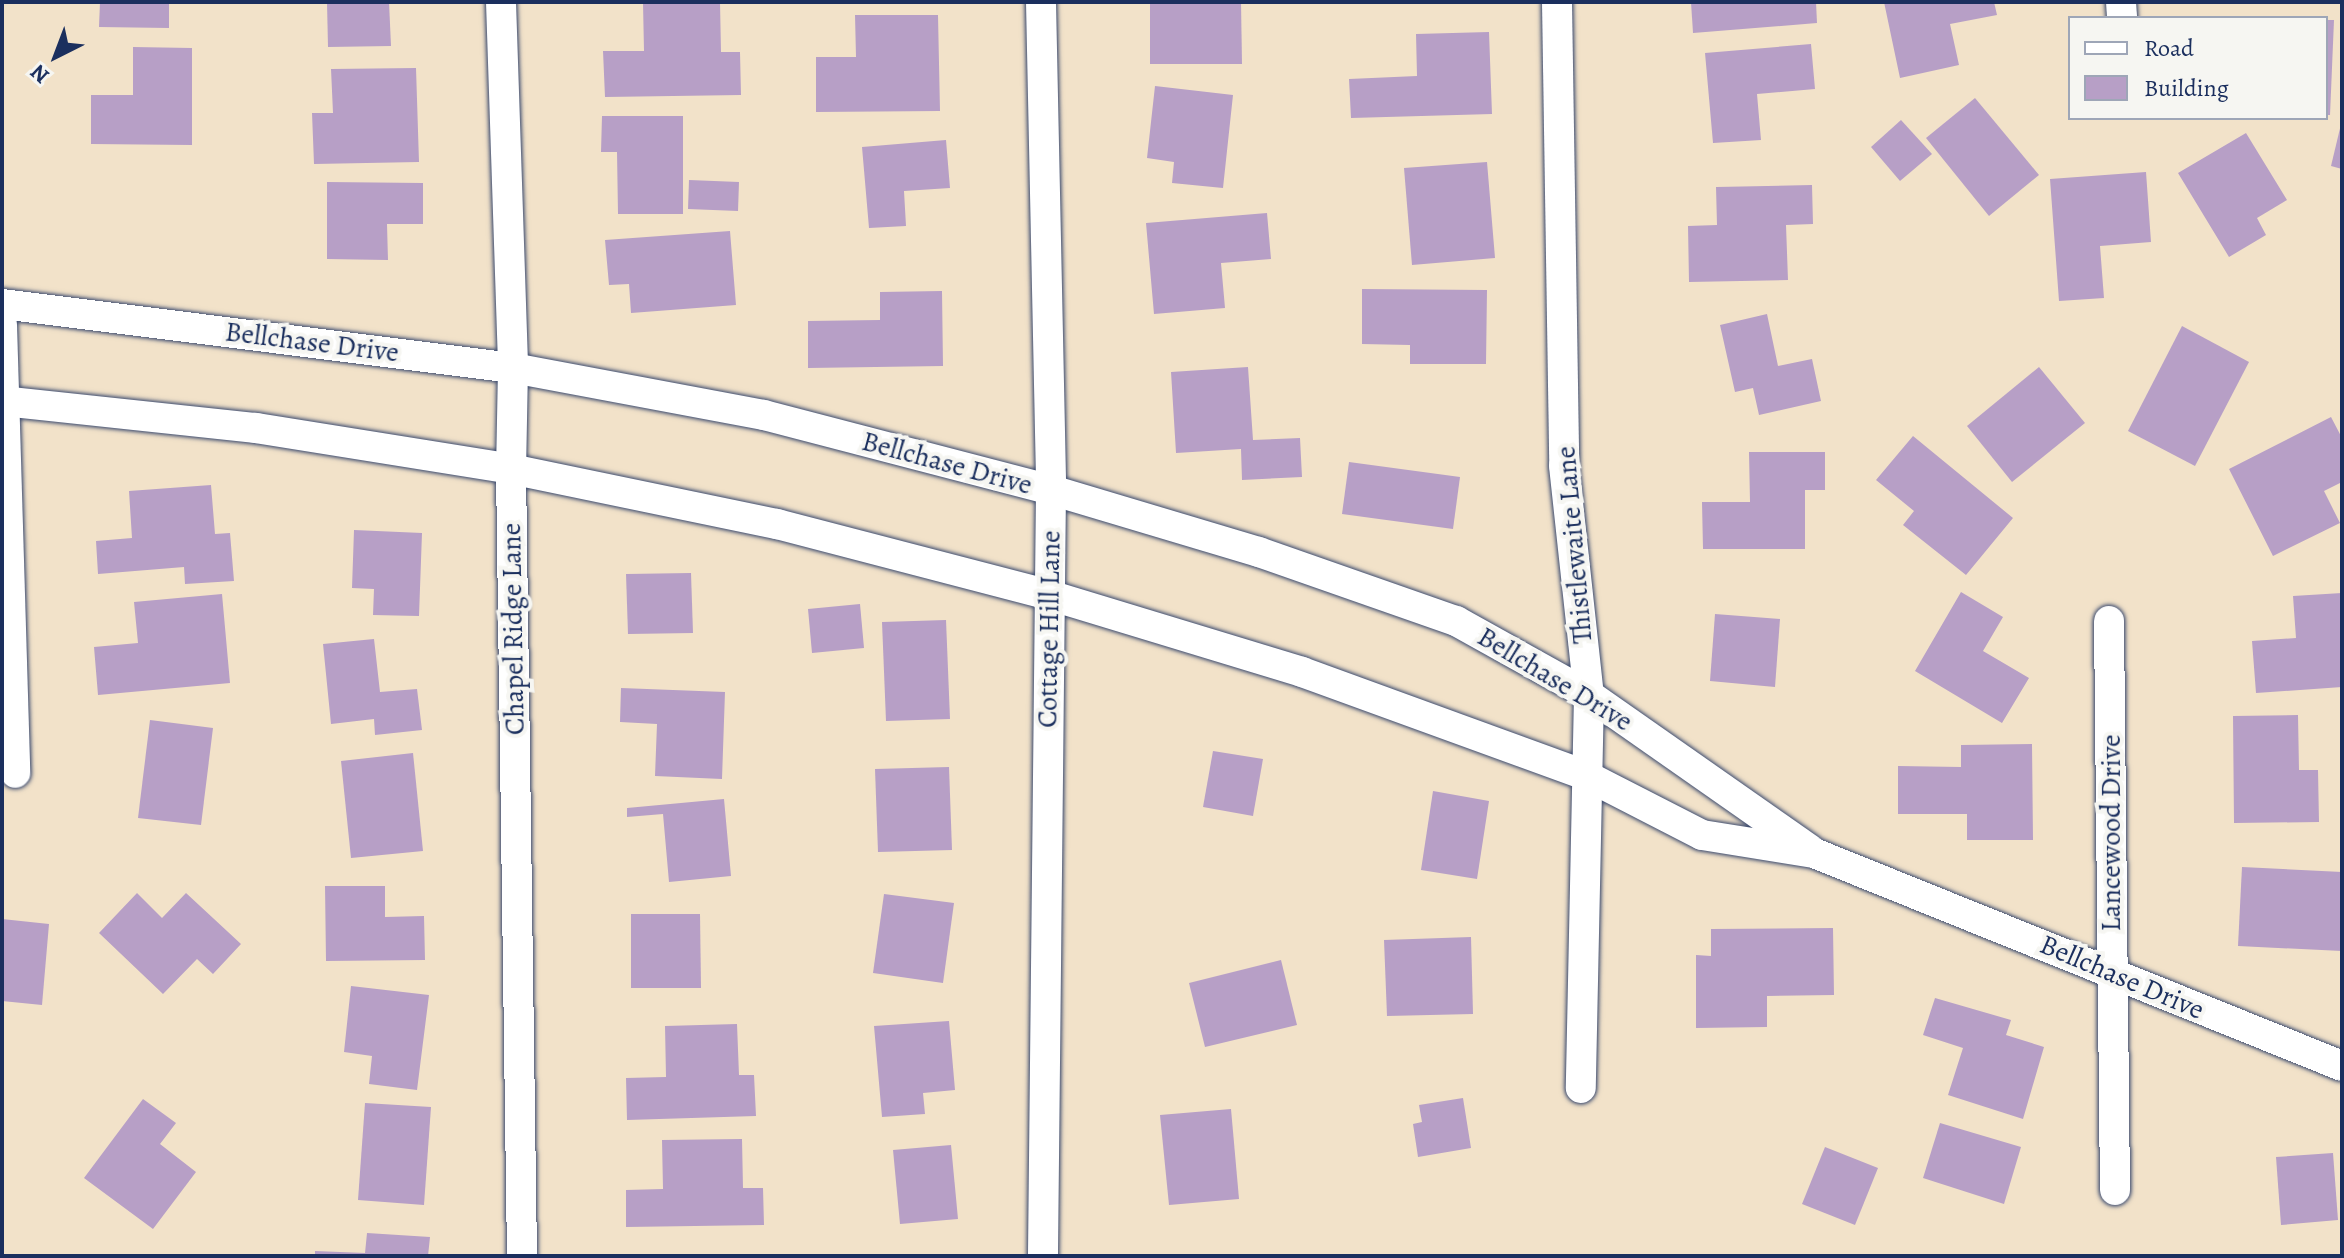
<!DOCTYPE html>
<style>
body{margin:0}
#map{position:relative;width:2344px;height:1258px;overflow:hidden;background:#f2e2c9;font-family:Alegreya,serif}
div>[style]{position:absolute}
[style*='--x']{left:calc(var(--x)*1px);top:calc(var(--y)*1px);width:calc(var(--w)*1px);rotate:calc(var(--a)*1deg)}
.building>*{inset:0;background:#b79fc6}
.roads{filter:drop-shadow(0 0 2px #3b4a6e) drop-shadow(0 0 2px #3b4a6e)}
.minor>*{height:30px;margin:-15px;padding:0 15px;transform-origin:15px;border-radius:15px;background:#fff}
span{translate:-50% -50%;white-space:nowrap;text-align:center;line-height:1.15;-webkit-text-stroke:8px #f6f6f2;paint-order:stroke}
.street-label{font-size:28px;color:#1b2f5e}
.frame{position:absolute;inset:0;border:4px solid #1b2f5e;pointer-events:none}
.legend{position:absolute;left:2068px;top:16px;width:260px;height:104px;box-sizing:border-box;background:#f6f6f2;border:2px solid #9ea6b7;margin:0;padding:10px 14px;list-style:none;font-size:24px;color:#1b2f5e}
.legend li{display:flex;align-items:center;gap:16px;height:40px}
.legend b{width:40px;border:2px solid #9ea6b7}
.north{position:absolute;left:16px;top:16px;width:80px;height:80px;-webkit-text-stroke:6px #f6f6f2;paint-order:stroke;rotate:222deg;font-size:22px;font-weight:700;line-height:32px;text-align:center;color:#1b2f5e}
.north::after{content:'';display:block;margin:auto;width:28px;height:36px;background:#1b2f5e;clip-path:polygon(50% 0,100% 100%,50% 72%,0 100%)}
</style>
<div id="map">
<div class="building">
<i style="clip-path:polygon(100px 2px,169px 2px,169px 28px,99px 27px)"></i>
<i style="clip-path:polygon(327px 2px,389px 2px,391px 46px,328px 47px)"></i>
<i style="clip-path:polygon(720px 2px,721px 52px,740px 52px,741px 95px,605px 97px,603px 51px,644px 51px,643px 3px)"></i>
<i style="clip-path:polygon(1150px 2px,1241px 2px,1242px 64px,1150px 64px)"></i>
<i style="clip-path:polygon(1691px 2px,1816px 2px,1817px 23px,1693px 33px)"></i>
<i style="clip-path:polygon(1884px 2px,1994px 2px,1997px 15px,1950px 24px,1959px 65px,1900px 78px)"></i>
<i style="clip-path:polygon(855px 15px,938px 15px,940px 111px,816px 112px,816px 57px,856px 57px)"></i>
<i style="clip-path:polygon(2326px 20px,2334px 20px,2330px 115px,2326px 115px)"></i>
<i style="clip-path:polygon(1489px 32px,1492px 114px,1351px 118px,1349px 79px,1417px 76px,1416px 34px)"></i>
<i style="clip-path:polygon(1811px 44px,1815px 89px,1757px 94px,1761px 140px,1713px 143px,1705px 53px)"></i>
<i style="clip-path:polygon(133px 47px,192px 48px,192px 145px,91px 144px,91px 95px,133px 95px)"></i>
<i style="clip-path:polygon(416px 68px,419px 162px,314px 164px,312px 113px,333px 113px,331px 69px)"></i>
<i style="clip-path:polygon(1155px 86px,1233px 95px,1223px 188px,1172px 183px,1174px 162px,1147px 158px)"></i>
<i style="clip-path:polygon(1975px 98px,2039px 175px,1989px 216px,1926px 138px)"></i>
<i style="clip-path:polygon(602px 116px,683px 116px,683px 214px,618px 214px,617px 152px,601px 152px)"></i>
<i style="clip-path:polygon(1901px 120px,1932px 154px,1900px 181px,1871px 147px)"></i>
<i style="clip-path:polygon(2342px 120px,2342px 169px,2331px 166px)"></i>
<i style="clip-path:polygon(2246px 133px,2287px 200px,2257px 218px,2266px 235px,2229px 257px,2178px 173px)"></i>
<i style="clip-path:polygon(946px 140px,950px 188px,904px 191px,906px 226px,869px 228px,862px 147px)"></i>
<i style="clip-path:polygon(1487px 162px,1495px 258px,1412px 265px,1404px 168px)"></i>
<i style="clip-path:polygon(2146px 172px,2151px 242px,2100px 246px,2104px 298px,2059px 301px,2050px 179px)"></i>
<i style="clip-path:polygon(689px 180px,739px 182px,738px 211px,688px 209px)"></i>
<i style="clip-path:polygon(327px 182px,423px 183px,423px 224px,387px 224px,388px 260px,327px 259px)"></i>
<i style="clip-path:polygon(1812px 185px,1813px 224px,1786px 225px,1788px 280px,1689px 282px,1688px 226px,1717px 225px,1716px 187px)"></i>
<i style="clip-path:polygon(1267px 213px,1271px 259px,1221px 263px,1225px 308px,1154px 314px,1146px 223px)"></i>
<i style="clip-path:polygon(730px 231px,736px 305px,631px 313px,629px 284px,609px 285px,605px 240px)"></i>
<i style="clip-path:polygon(1362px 289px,1487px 290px,1486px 364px,1410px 364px,1410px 345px,1362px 344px)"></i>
<i style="clip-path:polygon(942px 291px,943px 366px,808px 368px,808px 321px,880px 320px,880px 292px)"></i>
<i style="clip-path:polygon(1767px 314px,1778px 366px,1812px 359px,1821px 401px,1759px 415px,1753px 388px,1735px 392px,1720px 325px)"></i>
<i style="clip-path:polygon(2182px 326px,2249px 362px,2195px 466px,2128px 431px)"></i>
<i style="clip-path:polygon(1248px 367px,1253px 440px,1300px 438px,1302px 477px,1242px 480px,1241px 449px,1176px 453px,1171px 372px)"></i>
<i style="clip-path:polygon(2039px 367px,2085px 423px,2012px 482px,1967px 426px)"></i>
<i style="clip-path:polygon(2331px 417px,2342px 438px,2342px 482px,2324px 491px,2340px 523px,2273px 556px,2229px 469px)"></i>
<i style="clip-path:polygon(1913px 436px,2013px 518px,1966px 575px,1903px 525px,1914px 511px,1876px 480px)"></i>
<i style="clip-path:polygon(1749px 452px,1825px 452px,1825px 490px,1805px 490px,1805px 549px,1703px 549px,1702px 502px,1750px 502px)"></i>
<i style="clip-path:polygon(1349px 462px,1460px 477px,1453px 529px,1342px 514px)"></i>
<i style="clip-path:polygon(211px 485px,215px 534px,230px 533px,234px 581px,185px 584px,184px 567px,98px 574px,96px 541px,132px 538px,129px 491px)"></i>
<i style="clip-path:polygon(354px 530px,422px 533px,419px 616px,373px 615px,374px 589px,352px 588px)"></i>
<i style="clip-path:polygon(691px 573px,693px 633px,628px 634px,626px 574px)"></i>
<i style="clip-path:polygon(1961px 592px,2003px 617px,1983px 651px,2029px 678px,2002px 723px,1915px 671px)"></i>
<i style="clip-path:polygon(2342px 593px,2342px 687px,2256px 693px,2252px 641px,2296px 638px,2293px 596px)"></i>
<i style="clip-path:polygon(222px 594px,230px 683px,98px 695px,94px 647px,138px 643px,134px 602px)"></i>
<i style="clip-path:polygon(860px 604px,864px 648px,812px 653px,808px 609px)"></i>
<i style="clip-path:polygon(1715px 614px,1780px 619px,1775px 687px,1710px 681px)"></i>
<i style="clip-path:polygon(946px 620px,950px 719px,886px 721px,882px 622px)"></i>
<i style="clip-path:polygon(374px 639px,380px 692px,417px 689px,422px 730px,375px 735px,374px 719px,331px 724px,323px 644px)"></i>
<i style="clip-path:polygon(621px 688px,725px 692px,722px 779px,655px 776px,657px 724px,620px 722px)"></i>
<i style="clip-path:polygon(2298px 715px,2299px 770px,2318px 770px,2319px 822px,2234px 823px,2233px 716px)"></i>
<i style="clip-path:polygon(150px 720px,213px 728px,201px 825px,138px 818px)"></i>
<i style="clip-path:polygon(2032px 744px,2033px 840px,1967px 840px,1967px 814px,1898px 814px,1898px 766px,1961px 767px,1961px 745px)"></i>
<i style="clip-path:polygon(1213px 751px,1263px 759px,1253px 816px,1203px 807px)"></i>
<i style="clip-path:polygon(413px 753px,423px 851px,351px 858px,341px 761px)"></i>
<i style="clip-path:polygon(949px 767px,952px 850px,878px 852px,875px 769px)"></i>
<i style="clip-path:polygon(1433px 791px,1489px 801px,1477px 879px,1421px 870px)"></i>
<i style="clip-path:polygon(724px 799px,731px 876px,669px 882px,663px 814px,627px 817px,627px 808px)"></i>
<i style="clip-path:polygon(2242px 867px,2342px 872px,2342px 951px,2238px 946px)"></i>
<i style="clip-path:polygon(325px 886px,385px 886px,385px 917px,424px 916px,425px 960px,326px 961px)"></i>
<i style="clip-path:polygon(137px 893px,162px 918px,186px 893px,241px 944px,213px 974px,197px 959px,163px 994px,99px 933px)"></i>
<i style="clip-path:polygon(884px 894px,954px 903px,943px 983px,873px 973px)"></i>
<i style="clip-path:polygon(631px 914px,700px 914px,701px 988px,631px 988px)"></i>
<i style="clip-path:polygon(2px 919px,49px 924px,42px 1005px,2px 1001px)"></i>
<i style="clip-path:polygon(1833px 928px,1834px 995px,1767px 996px,1767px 1027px,1696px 1028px,1696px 955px,1711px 956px,1711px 929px)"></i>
<i style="clip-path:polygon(1471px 937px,1473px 1014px,1387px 1016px,1384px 940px)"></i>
<i style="clip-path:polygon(1281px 960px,1297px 1025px,1205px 1047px,1189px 983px)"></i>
<i style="clip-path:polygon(351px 986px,429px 995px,417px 1090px,369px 1084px,372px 1056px,344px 1052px)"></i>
<i style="clip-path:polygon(1935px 998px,2011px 1020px,2006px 1035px,2044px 1047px,2023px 1119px,1948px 1095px,1963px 1048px,1923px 1035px)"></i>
<i style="clip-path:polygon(949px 1021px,955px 1090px,923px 1093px,925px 1114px,882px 1117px,874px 1026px)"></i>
<i style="clip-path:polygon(737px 1024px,739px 1075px,754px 1075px,756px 1116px,627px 1120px,626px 1078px,666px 1077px,665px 1026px)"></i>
<i style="clip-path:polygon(1463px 1098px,1471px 1148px,1418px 1157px,1413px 1124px,1422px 1122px,1419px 1105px)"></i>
<i style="clip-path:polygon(143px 1099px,176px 1123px,160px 1144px,196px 1172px,153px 1229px,84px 1178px)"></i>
<i style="clip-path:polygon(365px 1103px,431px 1107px,424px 1205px,358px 1200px)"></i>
<i style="clip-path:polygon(1231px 1109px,1239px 1199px,1169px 1205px,1160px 1115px)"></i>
<i style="clip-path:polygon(1940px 1123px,2021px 1147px,2004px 1204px,1923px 1178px)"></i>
<i style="clip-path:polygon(742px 1139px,743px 1188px,763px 1188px,764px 1225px,626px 1227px,626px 1190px,663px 1189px,662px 1140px)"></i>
<i style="clip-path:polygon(951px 1145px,958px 1219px,900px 1224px,893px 1150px)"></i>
<i style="clip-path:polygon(1825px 1147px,1878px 1168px,1855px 1225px,1802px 1204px)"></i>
<i style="clip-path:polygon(2333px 1153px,2338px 1220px,2281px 1225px,2276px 1157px)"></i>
<i style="clip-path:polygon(367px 1233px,430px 1237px,428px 1256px,315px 1256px,315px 1251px,365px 1253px)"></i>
</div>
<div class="roads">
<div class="minor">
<i style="--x:501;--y:2;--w:366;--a:88.1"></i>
<i style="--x:513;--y:368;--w:101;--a:91.1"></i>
<i style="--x:511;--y:469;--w:787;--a:89.2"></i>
<i style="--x:1041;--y:2;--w:488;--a:88.8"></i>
<i style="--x:1051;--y:490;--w:766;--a:90.6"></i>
<i style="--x:1557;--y:2;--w:464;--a:89.1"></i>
<i style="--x:1564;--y:466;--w:230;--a:83.8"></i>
<i style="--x:1589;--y:695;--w:393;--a:91.2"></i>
<i style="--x:2121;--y:2;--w:16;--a:86"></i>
<i style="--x:2;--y:304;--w:515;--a:7.14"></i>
<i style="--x:513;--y:368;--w:255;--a:10.6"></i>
<i style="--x:764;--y:415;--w:297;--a:14.6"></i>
<i style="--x:1051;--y:490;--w:217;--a:16.6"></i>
<i style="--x:1259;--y:552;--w:209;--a:19.3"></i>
<i style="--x:1456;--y:621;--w:152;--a:29.1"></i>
<i style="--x:1589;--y:695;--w:269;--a:35"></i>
<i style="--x:2;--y:325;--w:448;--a:88.3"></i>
<i style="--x:2;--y:401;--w:255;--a:6.1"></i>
<i style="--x:256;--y:428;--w:258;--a:9.1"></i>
<i style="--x:511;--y:469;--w:272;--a:11.7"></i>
<i style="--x:777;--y:524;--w:281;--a:14.6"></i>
<i style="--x:1049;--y:595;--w:264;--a:16.9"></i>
<i style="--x:1302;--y:672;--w:303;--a:20"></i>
<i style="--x:1587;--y:776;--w:129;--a:27.2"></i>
<i style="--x:1702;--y:835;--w:113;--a:9.1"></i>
<i style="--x:1814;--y:853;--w:569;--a:21.97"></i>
<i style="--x:2109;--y:621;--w:569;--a:89.4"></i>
</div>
</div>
<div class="street-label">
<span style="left:312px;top:342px;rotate:7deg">Bellchase Drive</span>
<span style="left:947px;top:463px;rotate:15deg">Bellchase Drive</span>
<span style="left:1574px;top:545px;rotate:-95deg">Thistlewaite Lane</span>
<span style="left:513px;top:629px;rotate:-91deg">Chapel Ridge Lane</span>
<span style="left:1049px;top:629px;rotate:-89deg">Cottage Hill Lane</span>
<span style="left:1555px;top:679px;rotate:31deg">Bellchase Drive</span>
<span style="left:2111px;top:833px;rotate:-90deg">Lancewood Drive</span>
<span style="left:2122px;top:977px;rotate:23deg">Bellchase Drive</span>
</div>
<div class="frame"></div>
<ul class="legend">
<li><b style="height:10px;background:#fff"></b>Road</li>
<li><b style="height:22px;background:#b79fc6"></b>Building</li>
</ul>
<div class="north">N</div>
</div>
